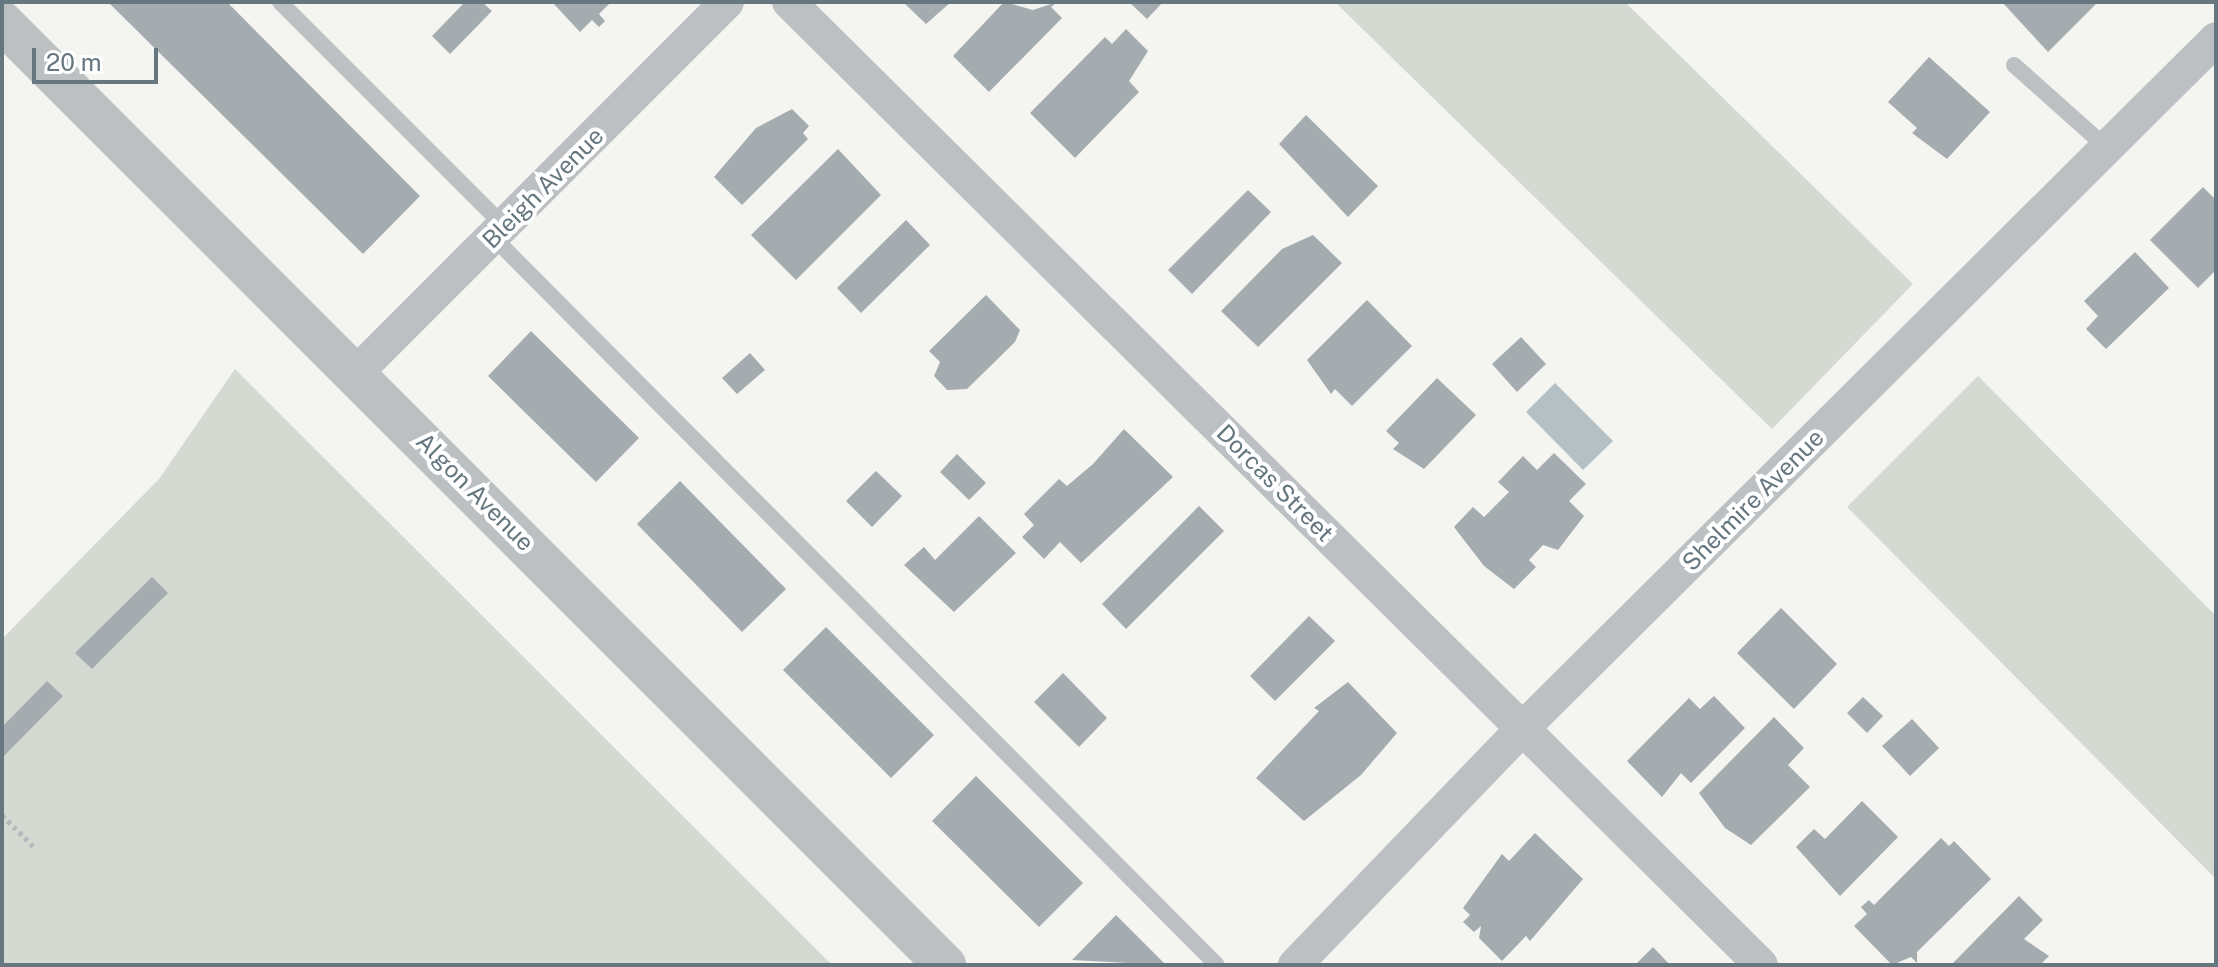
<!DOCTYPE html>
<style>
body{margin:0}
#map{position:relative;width:2218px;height:967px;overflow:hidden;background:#f4f4f1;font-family:"Public Sans",sans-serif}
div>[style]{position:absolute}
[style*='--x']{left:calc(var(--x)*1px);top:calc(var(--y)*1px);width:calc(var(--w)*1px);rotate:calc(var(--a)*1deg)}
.green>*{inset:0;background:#d4d9d1}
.water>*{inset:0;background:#b4c0c3}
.building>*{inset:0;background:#a4acb0}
.path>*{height:5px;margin-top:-2.5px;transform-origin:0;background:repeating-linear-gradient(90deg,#b6b9bb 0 4px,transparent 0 8px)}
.service>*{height:16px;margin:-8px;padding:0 8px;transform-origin:8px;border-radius:8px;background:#bcc0c3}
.minor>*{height:34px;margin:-17px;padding:0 17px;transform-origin:17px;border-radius:17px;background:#bcc0c3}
.tertiary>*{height:42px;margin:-21px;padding:0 21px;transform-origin:21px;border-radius:21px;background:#bcc0c3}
span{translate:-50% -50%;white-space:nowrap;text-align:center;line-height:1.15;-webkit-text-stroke:8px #fff;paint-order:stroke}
.street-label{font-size:24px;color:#667780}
.frame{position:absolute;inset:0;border:4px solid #667780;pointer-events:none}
.scale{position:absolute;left:32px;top:48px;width:126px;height:36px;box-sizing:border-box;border:4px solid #667780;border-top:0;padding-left:10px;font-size:24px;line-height:28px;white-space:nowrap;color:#667780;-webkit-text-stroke:6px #fff;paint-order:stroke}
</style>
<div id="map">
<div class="green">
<i style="clip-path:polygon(1335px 2px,1625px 2px,1913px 284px,1772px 429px)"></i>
<i style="clip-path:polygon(235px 369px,832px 965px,2px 965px,2px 639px,159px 479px)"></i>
<i style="clip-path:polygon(1978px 376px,2216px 616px,2216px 879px,1847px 507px)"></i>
</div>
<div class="water">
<i style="clip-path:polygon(1555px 383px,1613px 441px,1583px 470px,1526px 412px)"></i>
</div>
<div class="building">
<i style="clip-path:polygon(108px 2px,227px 2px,420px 196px,363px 254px)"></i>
<i style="clip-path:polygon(465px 2px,482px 2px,492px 11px,450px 54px,432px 36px)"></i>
<i style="clip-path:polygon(552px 2px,611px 2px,599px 14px,605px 21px,599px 27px,592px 20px,580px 32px)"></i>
<i style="clip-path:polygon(903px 2px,951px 2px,926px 24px)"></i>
<i style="clip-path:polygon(1004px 2px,1033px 10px,1057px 2px,1051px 7px,1062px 18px,989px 92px,953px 56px)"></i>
<i style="clip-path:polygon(1129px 2px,1163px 2px,1147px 19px)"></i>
<i style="clip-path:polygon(2002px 2px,2098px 2px,2048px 52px)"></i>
<i style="clip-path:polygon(1126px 29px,1148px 51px,1129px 81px,1139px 92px,1075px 158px,1030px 113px,1105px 37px,1112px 44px)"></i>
<i style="clip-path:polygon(1929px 57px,1990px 112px,1947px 159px,1912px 133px,1917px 128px,1888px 102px)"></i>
<i style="clip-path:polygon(792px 109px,809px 126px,803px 133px,808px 139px,742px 205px,714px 177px,756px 128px)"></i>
<i style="clip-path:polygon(1306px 115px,1378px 186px,1348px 217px,1279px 144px)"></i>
<i style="clip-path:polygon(838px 149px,881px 195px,796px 280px,751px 235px)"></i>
<i style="clip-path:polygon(2203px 187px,2216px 200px,2216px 270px,2198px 288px,2150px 240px)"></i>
<i style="clip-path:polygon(1248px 190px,1271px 212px,1192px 294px,1168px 270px)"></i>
<i style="clip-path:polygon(906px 220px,930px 245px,861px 313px,837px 288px)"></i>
<i style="clip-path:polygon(1313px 235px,1342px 263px,1258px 347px,1221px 311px,1282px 249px)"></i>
<i style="clip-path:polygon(2135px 252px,2169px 288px,2106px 349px,2086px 329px,2098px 316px,2084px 301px)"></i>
<i style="clip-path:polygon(986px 295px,1020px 330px,1015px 342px,967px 389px,947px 390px,934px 376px,940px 362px,929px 351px)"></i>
<i style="clip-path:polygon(1367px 300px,1412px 346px,1352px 406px,1335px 389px,1331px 394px,1307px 360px)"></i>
<i style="clip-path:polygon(531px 331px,639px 438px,596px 482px,488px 376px)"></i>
<i style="clip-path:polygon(1521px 337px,1546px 364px,1517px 392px,1492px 364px)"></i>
<i style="clip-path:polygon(750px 353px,765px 370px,737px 394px,722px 378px)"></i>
<i style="clip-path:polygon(1437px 378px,1476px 415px,1424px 469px,1393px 449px,1399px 443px,1386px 431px)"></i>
<i style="clip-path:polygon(1124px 429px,1173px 477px,1081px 563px,1060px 542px,1044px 559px,1022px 537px,1034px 525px,1024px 514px,1059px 479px,1067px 486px,1093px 464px)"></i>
<i style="clip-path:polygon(1554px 453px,1586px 484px,1569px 501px,1584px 516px,1558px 550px,1543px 545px,1529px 560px,1536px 567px,1514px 589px,1484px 566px,1454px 527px,1473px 507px,1484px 517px,1509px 492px,1498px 482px,1523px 456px,1537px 470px)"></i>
<i style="clip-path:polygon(957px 454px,986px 483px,969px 500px,940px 472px)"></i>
<i style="clip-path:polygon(876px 471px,902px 496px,872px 527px,846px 501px)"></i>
<i style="clip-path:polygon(680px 481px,786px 589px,742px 632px,637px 524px)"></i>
<i style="clip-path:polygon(1199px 506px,1224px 531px,1126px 629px,1102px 604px)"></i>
<i style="clip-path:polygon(979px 516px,1016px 553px,954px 612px,904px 565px,924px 547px,935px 560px)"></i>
<i style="clip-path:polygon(152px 577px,168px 593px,92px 669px,75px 653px)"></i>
<i style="clip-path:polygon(1781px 608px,1837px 664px,1794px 709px,1737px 653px)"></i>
<i style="clip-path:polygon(1309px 616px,1335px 641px,1275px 701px,1250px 676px)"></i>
<i style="clip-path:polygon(826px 627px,934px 735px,891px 778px,783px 670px)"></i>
<i style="clip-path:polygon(1063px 673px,1107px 718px,1079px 747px,1034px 702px)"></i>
<i style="clip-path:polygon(47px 681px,63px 696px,2px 758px,2px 727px)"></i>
<i style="clip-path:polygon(1348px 682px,1397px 733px,1361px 775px,1304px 821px,1256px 778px,1319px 711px,1314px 708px)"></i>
<i style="clip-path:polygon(1714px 696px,1745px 728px,1691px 783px,1681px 773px,1662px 797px,1627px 761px,1689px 698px,1700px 709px)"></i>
<i style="clip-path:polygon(1863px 697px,1883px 716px,1867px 733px,1847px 713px)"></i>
<i style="clip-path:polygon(1774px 717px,1804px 748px,1788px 765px,1810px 787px,1751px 845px,1725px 828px,1699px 793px)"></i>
<i style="clip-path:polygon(1912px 719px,1939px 748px,1910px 776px,1882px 746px)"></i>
<i style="clip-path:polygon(976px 776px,1083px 883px,1039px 927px,932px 821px)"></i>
<i style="clip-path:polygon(1862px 801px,1898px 837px,1840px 896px,1796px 847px,1814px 829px,1825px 839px)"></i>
<i style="clip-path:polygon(1535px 833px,1583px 879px,1530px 941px,1526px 936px,1502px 961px,1479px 938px,1481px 926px,1474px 932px,1463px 922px,1470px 915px,1463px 908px,1502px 854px,1509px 861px)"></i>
<i style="clip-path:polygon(1941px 838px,1949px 846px,1954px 841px,1991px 879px,1917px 952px,1917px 963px,1911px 957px,1892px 965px,1854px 926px,1867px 914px,1861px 907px,1869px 900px,1874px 905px)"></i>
<i style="clip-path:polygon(2019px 896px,2043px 920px,2024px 939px,2049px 956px,2040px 965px,1951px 965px)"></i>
<i style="clip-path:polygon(1116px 915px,1166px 965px,1072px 960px)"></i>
<i style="clip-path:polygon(1653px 947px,1670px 965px,1635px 965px)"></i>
</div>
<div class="path">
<i style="--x:2;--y:815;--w:47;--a:45"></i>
</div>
<div class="service">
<i style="--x:280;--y:2;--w:318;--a:45"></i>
<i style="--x:2014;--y:65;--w:125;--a:41.7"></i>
<i style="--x:494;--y:238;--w:1025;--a:45.16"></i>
</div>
<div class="minor">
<i style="--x:789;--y:2;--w:1368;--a:44.73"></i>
<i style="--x:357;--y:372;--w:523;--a:-45"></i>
<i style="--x:1295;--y:965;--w:329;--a:-46.1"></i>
<i style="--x:1523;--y:728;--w:977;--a:-44.83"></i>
</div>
<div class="tertiary">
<i style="--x:2;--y:22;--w:1334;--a:45"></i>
</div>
<div class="street-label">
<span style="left:543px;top:188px;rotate:-45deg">Bleigh Avenue</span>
<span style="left:1275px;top:483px;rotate:45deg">Dorcas Street</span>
<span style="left:475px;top:492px;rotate:45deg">Algon Avenue</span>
<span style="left:1753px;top:500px;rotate:-45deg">Shelmire Avenue</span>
</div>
<div class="frame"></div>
<div class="scale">20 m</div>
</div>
